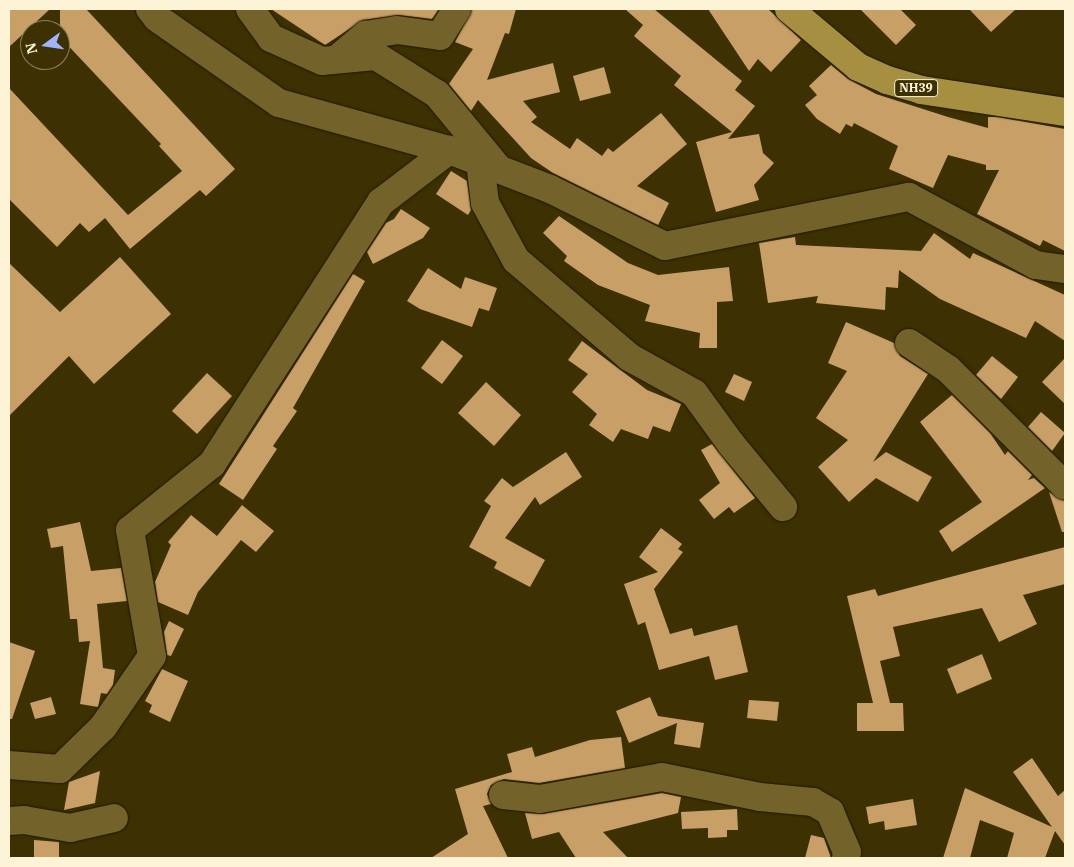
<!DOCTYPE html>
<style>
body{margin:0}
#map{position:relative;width:1074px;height:867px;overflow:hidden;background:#3d3103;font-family:"IBM Plex Serif",serif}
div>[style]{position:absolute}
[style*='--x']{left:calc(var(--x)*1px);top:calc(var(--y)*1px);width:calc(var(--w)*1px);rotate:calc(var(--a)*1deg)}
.building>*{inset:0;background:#c99f68}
.roads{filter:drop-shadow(0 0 1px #211900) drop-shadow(0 0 1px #211900)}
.minor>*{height:28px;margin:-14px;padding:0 14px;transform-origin:14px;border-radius:14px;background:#73622a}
.highway>*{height:28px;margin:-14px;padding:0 14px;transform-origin:14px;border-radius:14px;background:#a68f40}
span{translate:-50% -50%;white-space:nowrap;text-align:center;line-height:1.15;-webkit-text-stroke:5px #3d3103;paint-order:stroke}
.shield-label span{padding:1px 4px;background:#3d3103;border:1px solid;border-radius:4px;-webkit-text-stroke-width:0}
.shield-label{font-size:12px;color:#fdf4d7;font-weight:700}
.frame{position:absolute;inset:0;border:10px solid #fdf4d7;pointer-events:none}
.north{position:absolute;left:20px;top:20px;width:50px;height:50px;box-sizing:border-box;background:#3d3103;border:1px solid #8a7f58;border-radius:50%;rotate:256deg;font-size:14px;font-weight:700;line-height:20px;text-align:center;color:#fdf4d7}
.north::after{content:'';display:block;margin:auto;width:18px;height:22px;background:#a0b3fd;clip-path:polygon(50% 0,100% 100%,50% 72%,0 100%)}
</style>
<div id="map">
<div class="building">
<i style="clip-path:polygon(9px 9px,50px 9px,9px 47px)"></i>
<i style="clip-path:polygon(60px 9px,86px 9px,235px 169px,206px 196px,200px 190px,130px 249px,105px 218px,89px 232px,80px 223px,57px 247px,9px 199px,9px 88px,128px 215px,182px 171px,159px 146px,161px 144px,60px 37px)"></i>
<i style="clip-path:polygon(271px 9px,439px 9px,432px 19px,399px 15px,363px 20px,325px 45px)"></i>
<i style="clip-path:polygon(472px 9px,516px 9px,509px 34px,505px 33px,487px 80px,553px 63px,560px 92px,523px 101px,537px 117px,531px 122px,570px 149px,577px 138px,602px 156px,608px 148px,613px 152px,661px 113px,687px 144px,637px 186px,669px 203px,658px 225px,553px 173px,531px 158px,478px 100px,471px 111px,449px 84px,473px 49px,455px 42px)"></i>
<i style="clip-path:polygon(625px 9px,654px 9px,742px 81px,735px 90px,755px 106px,728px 139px,759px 134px,763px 153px,774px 163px,754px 185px,759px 200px,716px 212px,696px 142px,732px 132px,674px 85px,681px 76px,634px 36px,643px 25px)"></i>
<i style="clip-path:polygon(708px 9px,768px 9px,801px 40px,771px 72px,758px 59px,749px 71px)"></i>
<i style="clip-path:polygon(860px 9px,900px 9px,916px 25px,896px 45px)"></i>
<i style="clip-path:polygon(969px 9px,1016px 9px,991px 32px)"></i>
<i style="clip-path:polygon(831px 65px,848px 79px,876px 94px,948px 117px,988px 128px,988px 117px,997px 117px,1065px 129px,1065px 251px,1043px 240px,1040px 246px,977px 214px,999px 170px,986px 170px,986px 165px,948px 155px,933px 188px,889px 169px,898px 146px,854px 123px,852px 127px,846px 124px,840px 134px,817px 119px,805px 105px,817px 95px,809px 86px)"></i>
<i style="clip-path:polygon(604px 67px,611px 93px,580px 101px,573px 76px)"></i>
<i style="clip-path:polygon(451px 171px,467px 181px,471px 210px,468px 215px,436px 194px)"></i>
<i style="clip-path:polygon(401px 209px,430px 228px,423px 238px,373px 264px,367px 252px,386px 223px,394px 219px)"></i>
<i style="clip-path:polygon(559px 216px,628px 263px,658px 275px,729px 267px,733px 301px,717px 302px,717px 348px,699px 348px,700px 333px,645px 321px,650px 305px,598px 285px,564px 261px,567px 256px,543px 233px)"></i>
<i style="clip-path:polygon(934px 233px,970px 259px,973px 253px,1065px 295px,1065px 341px,1035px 321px,1026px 338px,940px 299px,899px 270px,898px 288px,886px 287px,885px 310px,816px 303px,818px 296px,768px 303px,759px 243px,795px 237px,796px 245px,921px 251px)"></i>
<i style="clip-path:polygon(120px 257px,171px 314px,94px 384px,69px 356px,9px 416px,9px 263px,60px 312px)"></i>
<i style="clip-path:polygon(428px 268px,461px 289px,465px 277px,497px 288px,489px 311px,479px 308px,472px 327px,420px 309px,407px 301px)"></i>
<i style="clip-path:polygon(353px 274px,365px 281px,293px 408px,297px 411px,273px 446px,277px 449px,243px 500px,219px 484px)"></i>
<i style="clip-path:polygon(846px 322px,894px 343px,900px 356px,928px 374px,873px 462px,886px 452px,932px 477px,918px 502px,876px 478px,849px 502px,818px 467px,848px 440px,816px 418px,847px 371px,828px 363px)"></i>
<i style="clip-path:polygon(442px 340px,463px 356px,442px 384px,421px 368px)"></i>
<i style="clip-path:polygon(582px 341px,647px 390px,681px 404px,670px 432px,653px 426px,648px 439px,621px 429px,613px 442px,589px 425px,597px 414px,572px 392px,588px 374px,568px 360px)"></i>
<i style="clip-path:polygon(992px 356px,1018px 377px,1001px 399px,976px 375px)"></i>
<i style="clip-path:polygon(1065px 358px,1065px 404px,1042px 382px)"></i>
<i style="clip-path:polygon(207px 373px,232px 396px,197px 434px,172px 411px)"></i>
<i style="clip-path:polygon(734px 374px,752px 382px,744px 401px,725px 392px)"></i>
<i style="clip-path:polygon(486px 382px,521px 415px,494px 446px,458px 413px)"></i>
<i style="clip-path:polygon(952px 395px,990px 433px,1005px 455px,1008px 451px,1032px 475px,1028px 480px,1034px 478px,1045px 488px,952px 552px,939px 531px,982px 502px,920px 422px)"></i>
<i style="clip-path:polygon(1041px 412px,1065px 433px,1052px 451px,1028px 427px)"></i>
<i style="clip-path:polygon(712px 444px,755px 498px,734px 513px,729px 507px,714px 519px,699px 500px,720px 483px,701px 450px)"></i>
<i style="clip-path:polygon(566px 452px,582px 477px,540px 505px,535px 497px,505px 538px,545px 560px,530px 587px,494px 568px,497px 562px,469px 547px,491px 506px,484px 501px,502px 478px,513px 487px)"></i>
<i style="clip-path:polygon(1049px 492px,1065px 501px,1065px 532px,1062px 532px)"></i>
<i style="clip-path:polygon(242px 505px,274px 531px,256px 552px,241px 540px,198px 592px,188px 615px,158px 602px,155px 582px,171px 545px,168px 542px,191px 515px,217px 536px)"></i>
<i style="clip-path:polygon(80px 522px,91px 571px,121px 568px,127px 601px,97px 604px,103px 668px,115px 670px,113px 685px,107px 694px,101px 693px,98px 707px,80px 704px,90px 641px,79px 642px,77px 619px,70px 619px,63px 546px,51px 548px,47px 529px)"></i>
<i style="clip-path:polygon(661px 528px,682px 544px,678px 549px,683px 552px,654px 589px,670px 634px,692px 628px,694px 636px,737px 625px,748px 672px,715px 680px,709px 656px,659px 670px,645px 622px,638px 625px,624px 584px,658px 572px,639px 557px)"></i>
<i style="clip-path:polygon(1065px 547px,1065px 584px,1023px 595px,1037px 624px,999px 642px,982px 608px,893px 627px,900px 656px,880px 661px,890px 703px,903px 703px,904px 731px,857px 731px,857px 703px,873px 703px,847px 596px,875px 589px,878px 596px)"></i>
<i style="clip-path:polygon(169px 621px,184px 629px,171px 656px,167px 655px,164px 632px)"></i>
<i style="clip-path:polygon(9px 642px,35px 651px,12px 719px,9px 719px)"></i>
<i style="clip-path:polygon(982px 654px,992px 679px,957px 694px,947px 669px)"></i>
<i style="clip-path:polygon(162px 669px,188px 681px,170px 722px,149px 712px,152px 705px,145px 701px)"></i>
<i style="clip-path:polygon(51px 697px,56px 714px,35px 719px,30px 703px)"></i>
<i style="clip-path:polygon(650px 697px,658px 716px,704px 723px,700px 748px,674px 744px,677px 723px,629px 743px,616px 711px)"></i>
<i style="clip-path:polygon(749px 700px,779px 702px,777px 721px,747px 718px)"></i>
<i style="clip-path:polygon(621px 737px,625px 768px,539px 783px,504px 779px,491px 785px,487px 794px,491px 804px,483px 806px,508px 858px,431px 858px,468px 834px,455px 789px,512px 772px,507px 754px,532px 747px,535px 757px,590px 740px)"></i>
<i style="clip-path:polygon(1032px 758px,1058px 796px,1065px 790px,1065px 845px,1055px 831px,1045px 858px,1007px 858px,1014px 833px,980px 820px,970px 858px,943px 858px,965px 788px,1052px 827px,1013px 772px)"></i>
<i style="clip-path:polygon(100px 771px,95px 803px,64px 810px,69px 782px)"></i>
<i style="clip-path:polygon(662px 793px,681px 797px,678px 813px,603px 832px,628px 858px,576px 858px,559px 832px,532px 839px,525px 813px,543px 814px)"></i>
<i style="clip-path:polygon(913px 799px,917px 825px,885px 830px,884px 821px,869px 824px,866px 807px)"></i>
<i style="clip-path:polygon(737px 809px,738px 830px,727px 830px,727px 837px,708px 838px,708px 828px,682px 829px,681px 812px)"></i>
<i style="clip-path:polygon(811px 835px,824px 838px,831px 858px,805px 858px)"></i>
<i style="clip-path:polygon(34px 840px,59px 842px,59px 858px,34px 858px)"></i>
</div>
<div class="roads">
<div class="minor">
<i style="--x:150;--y:9;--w:11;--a:52"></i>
<i style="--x:157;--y:18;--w:149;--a:34.9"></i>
<i style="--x:279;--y:103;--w:176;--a:15.5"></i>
<i style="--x:449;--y:150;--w:108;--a:21.1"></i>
<i style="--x:550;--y:189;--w:128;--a:26.4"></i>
<i style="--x:665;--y:246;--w:249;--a:-11.4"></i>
<i style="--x:909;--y:197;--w:144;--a:28.2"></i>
<i style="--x:1036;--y:265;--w:29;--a:8"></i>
<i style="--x:250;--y:9;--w:36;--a:54"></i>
<i style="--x:271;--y:38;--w:56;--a:24.3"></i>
<i style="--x:322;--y:61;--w:54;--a:-5.3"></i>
<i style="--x:376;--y:56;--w:72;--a:31.9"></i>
<i style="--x:437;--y:94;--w:96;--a:50.5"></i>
<i style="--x:337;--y:59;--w:38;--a:-40"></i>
<i style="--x:366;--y:35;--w:31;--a:-9"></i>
<i style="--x:397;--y:30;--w:43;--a:7.9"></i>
<i style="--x:440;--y:36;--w:32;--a:-58"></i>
<i style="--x:480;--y:162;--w:41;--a:83"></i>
<i style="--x:485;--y:203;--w:65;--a:61.5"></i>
<i style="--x:516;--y:260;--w:149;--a:40.6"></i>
<i style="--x:629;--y:357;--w:74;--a:29"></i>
<i style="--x:694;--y:393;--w:63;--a:54"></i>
<i style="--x:731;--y:444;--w:82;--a:50.5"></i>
<i style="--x:909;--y:343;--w:47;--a:33.7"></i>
<i style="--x:948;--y:369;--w:165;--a:45"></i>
<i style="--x:9;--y:765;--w:51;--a:4.5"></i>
<i style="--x:60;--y:769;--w:60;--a:-44.3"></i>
<i style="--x:103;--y:727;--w:86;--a:-55.4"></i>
<i style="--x:152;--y:656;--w:128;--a:-99.9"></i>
<i style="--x:130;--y:530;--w:105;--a:-38.8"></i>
<i style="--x:212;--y:464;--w:312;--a:-57.2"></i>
<i style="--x:381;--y:202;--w:86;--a:-37.4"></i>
<i style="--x:503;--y:795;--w:37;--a:6"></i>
<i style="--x:540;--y:799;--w:124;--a:-10.2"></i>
<i style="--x:662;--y:777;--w:100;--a:11.5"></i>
<i style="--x:760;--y:797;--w:53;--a:5.4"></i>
<i style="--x:813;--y:802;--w:20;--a:30"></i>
<i style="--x:830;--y:812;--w:43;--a:67"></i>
<i style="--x:847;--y:852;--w:6;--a:99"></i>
<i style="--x:9;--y:821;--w:15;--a:-4"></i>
<i style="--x:24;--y:820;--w:47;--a:9.9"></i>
<i style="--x:70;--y:828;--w:45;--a:-12.8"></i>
</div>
<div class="highway">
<i style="--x:789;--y:9;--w:90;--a:40"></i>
<i style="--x:858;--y:67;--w:32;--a:24"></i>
<i style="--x:887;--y:80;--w:35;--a:16"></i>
<i style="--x:921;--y:90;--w:146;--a:8.7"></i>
</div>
</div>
<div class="shield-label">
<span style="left:916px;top:88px">NH39</span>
</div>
<div class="frame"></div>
<div class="north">N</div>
</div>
